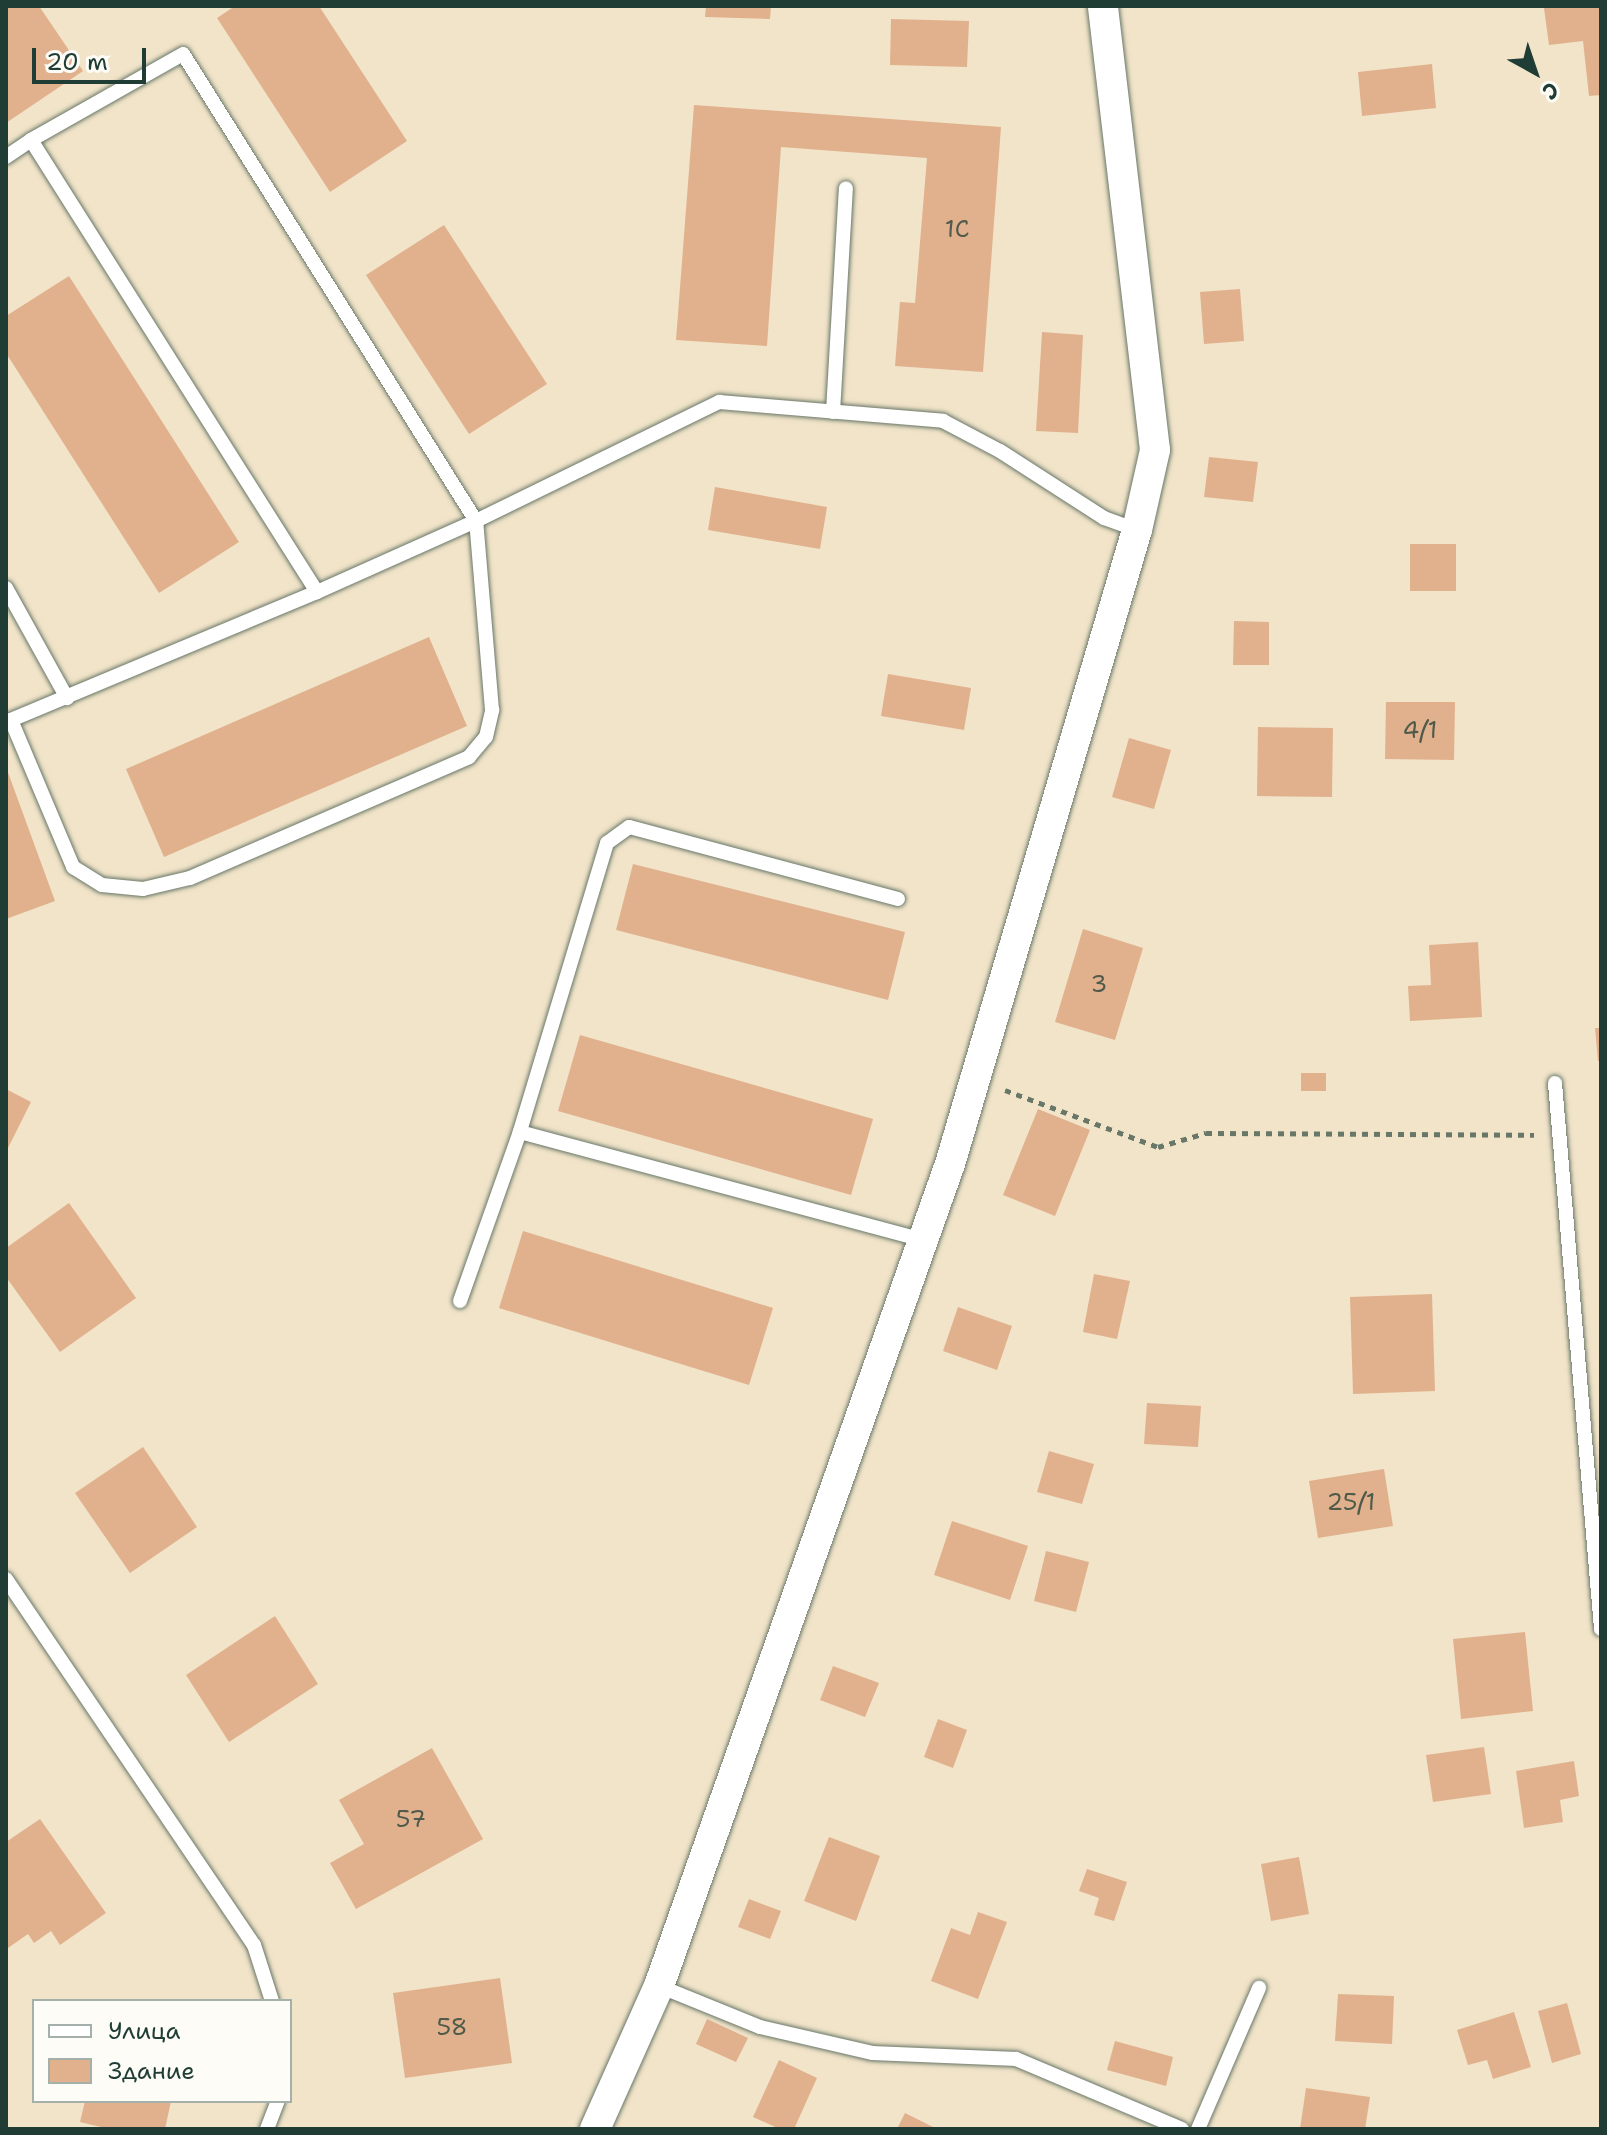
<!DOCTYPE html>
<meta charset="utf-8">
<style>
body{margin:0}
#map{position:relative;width:1607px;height:2135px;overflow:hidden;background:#f1e4c9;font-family:"Shantell Sans",sans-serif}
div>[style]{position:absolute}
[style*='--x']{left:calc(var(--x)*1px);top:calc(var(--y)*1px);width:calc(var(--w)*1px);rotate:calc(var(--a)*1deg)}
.building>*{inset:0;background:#e1b18e}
.path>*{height:5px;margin-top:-2.5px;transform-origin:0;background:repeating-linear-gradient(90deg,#687768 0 6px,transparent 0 12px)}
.roads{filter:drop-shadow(0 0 2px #687768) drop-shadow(0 0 2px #687768)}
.lane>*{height:14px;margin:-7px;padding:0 7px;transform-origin:7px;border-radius:7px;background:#fff}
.street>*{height:30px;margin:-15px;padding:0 15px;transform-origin:15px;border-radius:15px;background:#fff}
span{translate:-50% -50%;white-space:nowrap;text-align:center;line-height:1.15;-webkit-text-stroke:7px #fdfcf7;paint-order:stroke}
.number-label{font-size:24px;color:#505a4a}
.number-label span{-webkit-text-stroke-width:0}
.frame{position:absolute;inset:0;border:8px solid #1f3d34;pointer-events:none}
.legend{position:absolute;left:32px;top:1999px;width:260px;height:104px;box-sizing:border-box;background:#fdfcf7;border:2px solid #a4b0a9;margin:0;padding:10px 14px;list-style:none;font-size:24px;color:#1f3d34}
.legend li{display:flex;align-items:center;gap:16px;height:40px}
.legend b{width:40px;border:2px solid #a4b0a9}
.north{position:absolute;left:1495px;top:32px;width:80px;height:80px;-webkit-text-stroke:6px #fdfcf7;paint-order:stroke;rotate:140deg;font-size:22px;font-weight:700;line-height:32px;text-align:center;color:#1f3d34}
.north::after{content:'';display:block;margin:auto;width:28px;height:36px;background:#1f3d34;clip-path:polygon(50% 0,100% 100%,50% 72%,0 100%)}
.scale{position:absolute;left:32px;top:48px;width:114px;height:36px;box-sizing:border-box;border:4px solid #1f3d34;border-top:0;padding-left:10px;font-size:24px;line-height:28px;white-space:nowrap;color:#1f3d34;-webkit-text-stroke:6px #fdfcf7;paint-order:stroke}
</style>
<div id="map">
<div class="building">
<i style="clip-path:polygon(6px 6px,39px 6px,83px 71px,6px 123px)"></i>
<i style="clip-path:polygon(235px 6px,319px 6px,407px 141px,330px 192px,217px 18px)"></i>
<i style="clip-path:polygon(706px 6px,771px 6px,770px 19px,705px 17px)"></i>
<i style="clip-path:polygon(1557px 6px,1601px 6px,1601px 95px,1589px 96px,1583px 41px,1549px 45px,1544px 8px)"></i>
<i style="clip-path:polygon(891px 19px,969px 21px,967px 67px,890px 65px)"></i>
<i style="clip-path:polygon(1432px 64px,1436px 108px,1362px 116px,1358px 72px)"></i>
<i style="clip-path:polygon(694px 105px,1001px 127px,983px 372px,895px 366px,900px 302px,915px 303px,927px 158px,781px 147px,767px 346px,676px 340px)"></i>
<i style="clip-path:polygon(444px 225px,547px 384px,469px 434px,366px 275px)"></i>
<i style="clip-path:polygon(69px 276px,239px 542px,159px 593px,6px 353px,6px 316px)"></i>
<i style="clip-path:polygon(1240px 289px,1244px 341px,1204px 344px,1200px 292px)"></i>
<i style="clip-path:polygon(1042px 332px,1083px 335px,1078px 433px,1036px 431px)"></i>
<i style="clip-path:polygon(1209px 457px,1258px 462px,1253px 502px,1204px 497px)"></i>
<i style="clip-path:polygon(715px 487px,827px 507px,820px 549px,708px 530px)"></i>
<i style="clip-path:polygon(1410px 544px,1456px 544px,1456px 591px,1410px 591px)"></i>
<i style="clip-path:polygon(1234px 621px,1269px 622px,1269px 665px,1233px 665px)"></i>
<i style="clip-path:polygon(429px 637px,467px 726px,164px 857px,126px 769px)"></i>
<i style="clip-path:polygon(888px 674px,971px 688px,964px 730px,881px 716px)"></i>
<i style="clip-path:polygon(1386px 702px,1455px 702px,1454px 760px,1385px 759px)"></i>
<i style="clip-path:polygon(1258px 727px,1333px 728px,1332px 797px,1257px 796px)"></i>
<i style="clip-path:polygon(1129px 738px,1171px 750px,1154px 809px,1112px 797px)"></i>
<i style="clip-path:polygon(6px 767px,55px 901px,6px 919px)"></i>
<i style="clip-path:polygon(633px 864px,905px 932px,888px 1000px,616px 930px)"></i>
<i style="clip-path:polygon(1083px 929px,1143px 948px,1115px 1040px,1055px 1022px)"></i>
<i style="clip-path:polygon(1478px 942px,1482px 1017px,1410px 1021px,1408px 986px,1431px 985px,1429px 945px)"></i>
<i style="clip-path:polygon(1595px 1028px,1601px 1028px,1601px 1061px,1598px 1061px)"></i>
<i style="clip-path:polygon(580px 1035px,873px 1119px,851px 1195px,558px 1111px)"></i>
<i style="clip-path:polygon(1301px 1073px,1326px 1073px,1326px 1091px,1301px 1091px)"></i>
<i style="clip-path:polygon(6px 1089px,31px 1102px,6px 1152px)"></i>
<i style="clip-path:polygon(1038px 1109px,1090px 1130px,1055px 1216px,1003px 1195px)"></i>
<i style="clip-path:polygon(69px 1203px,136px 1298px,60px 1352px,6px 1277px,6px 1248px)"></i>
<i style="clip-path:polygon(523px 1231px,773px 1308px,749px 1385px,499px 1308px)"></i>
<i style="clip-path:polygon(1094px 1274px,1130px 1281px,1117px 1339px,1083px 1332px)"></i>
<i style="clip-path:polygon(1432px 1294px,1435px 1391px,1353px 1394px,1350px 1297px)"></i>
<i style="clip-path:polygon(958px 1307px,1012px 1326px,997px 1370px,943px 1351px)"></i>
<i style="clip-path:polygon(1147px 1403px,1201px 1406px,1198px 1447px,1144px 1444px)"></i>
<i style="clip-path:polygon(143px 1447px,197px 1527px,130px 1573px,75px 1493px)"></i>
<i style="clip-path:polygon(1049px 1451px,1094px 1464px,1082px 1504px,1037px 1492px)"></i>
<i style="clip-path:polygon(1384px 1469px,1393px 1526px,1318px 1538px,1309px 1481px)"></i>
<i style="clip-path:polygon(952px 1521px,1028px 1546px,1010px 1600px,934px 1575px)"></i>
<i style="clip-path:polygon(1046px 1551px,1089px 1562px,1076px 1612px,1034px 1601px)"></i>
<i style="clip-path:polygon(275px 1616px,318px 1684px,229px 1742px,186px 1675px)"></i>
<i style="clip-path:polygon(1525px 1632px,1533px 1711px,1461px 1719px,1453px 1639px)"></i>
<i style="clip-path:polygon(833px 1666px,879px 1683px,865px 1717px,820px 1700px)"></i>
<i style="clip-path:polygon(938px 1719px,967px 1730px,953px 1768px,924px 1757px)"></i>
<i style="clip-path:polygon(1484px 1747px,1491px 1794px,1433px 1802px,1426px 1755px)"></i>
<i style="clip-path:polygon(432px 1748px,483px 1839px,356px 1909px,330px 1863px,364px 1844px,339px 1800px)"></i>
<i style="clip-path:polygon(1574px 1761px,1579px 1796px,1560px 1800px,1563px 1822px,1524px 1828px,1516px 1771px)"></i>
<i style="clip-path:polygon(40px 1819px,106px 1913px,60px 1945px,51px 1931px,34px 1943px,28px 1934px,8px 1948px,6px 1842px)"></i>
<i style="clip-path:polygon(829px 1837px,880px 1856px,856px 1921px,804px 1901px)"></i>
<i style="clip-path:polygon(1299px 1857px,1309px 1914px,1271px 1921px,1261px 1864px)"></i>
<i style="clip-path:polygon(1087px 1869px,1127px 1882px,1114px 1921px,1094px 1915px,1099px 1898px,1079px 1891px)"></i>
<i style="clip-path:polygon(749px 1899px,781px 1911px,770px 1939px,738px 1927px)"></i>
<i style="clip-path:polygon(978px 1912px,1007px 1922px,978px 1999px,931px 1981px,951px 1928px,970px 1935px)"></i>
<i style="clip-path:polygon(500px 1978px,512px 2063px,405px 2078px,393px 1993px)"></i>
<i style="clip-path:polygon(1338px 1994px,1394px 1996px,1392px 2044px,1335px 2041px)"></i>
<i style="clip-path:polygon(1567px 2003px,1581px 2054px,1552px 2063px,1538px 2011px)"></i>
<i style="clip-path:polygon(1514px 2012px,1531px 2067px,1493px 2079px,1487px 2060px,1468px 2065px,1457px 2030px)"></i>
<i style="clip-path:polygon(707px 2019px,748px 2038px,736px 2062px,696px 2044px)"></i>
<i style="clip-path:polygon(1115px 2041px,1173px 2057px,1166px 2086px,1107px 2070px)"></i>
<i style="clip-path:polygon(779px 2060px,817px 2078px,794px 2129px,780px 2129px,753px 2117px)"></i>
<i style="clip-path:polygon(1306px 2088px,1370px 2097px,1365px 2129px,1300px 2129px)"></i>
<i style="clip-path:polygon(85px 2101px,171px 2101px,165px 2129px,109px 2129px,80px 2122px)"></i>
<i style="clip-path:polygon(905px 2113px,937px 2129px,897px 2129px)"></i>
</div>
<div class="path">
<i style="--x:1005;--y:1090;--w:163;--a:20.4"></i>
<i style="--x:1158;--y:1147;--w:50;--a:-16.3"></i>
<i style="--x:1206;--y:1133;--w:328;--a:0.3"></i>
</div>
<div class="roads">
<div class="lane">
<i style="--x:6;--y:157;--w:30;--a:-34"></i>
<i style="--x:833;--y:412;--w:224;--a:-86.7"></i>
<i style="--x:6;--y:588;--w:126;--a:61"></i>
<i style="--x:11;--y:720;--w:160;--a:67.1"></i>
<i style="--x:73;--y:867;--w:34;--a:32"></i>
<i style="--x:102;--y:885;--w:41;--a:5.6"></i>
<i style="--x:143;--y:889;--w:48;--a:-13.2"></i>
<i style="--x:190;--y:878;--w:304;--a:-23.4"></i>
<i style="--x:469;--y:757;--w:26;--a:-50"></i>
<i style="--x:486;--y:737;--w:28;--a:-77"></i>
<i style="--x:492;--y:710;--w:190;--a:-94.8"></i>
<i style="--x:476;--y:521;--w:551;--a:-122.1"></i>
<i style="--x:183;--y:54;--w:175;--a:150.5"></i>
<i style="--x:31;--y:140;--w:535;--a:57.68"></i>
<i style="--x:6;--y:722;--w:337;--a:-22.7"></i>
<i style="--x:317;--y:592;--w:174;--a:-24.1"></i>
<i style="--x:476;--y:521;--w:271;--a:-26.1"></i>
<i style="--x:719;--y:402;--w:225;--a:4.8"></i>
<i style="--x:943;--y:421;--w:64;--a:27.8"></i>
<i style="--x:1000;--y:451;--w:124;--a:32.8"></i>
<i style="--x:1104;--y:518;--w:35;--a:20"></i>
<i style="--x:898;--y:899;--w:278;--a:-165"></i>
<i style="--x:629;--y:827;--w:27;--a:144"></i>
<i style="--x:607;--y:843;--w:302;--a:106.8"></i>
<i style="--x:520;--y:1132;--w:418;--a:15"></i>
<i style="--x:1555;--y:1083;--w:548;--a:85.18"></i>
<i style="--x:460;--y:1301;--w:179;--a:-70.5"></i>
<i style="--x:6;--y:1579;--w:442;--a:55.9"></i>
<i style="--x:254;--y:1945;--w:59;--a:72.2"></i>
<i style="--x:659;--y:1986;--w:109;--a:22.1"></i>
<i style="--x:760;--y:2027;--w:116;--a:13"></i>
<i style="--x:873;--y:2053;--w:143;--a:2.4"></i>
<i style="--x:1016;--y:2059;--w:180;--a:22.9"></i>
<i style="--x:267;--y:2129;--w:30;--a:-69"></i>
<i style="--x:1198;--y:2129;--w:154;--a:-66.6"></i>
</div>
<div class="street">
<i style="--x:595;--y:2129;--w:157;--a:-65.9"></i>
<i style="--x:659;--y:1986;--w:872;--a:-70.51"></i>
<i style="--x:950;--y:1164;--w:661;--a:-73.57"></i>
<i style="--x:1137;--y:530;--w:82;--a:-77.3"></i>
<i style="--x:1155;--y:450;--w:447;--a:-96.7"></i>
</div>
</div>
<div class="number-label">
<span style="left:957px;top:230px">1С</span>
<span style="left:1420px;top:731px">4/1</span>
<span style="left:1099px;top:985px">3</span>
<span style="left:1351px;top:1503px">25/1</span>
<span style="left:411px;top:1820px">57</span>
<span style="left:452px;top:2028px">58</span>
</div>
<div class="frame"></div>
<ul class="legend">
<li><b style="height:10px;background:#fff"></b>Улица</li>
<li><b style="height:22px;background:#e1b18e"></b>Здание</li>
</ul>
<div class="north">С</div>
<div class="scale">20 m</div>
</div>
